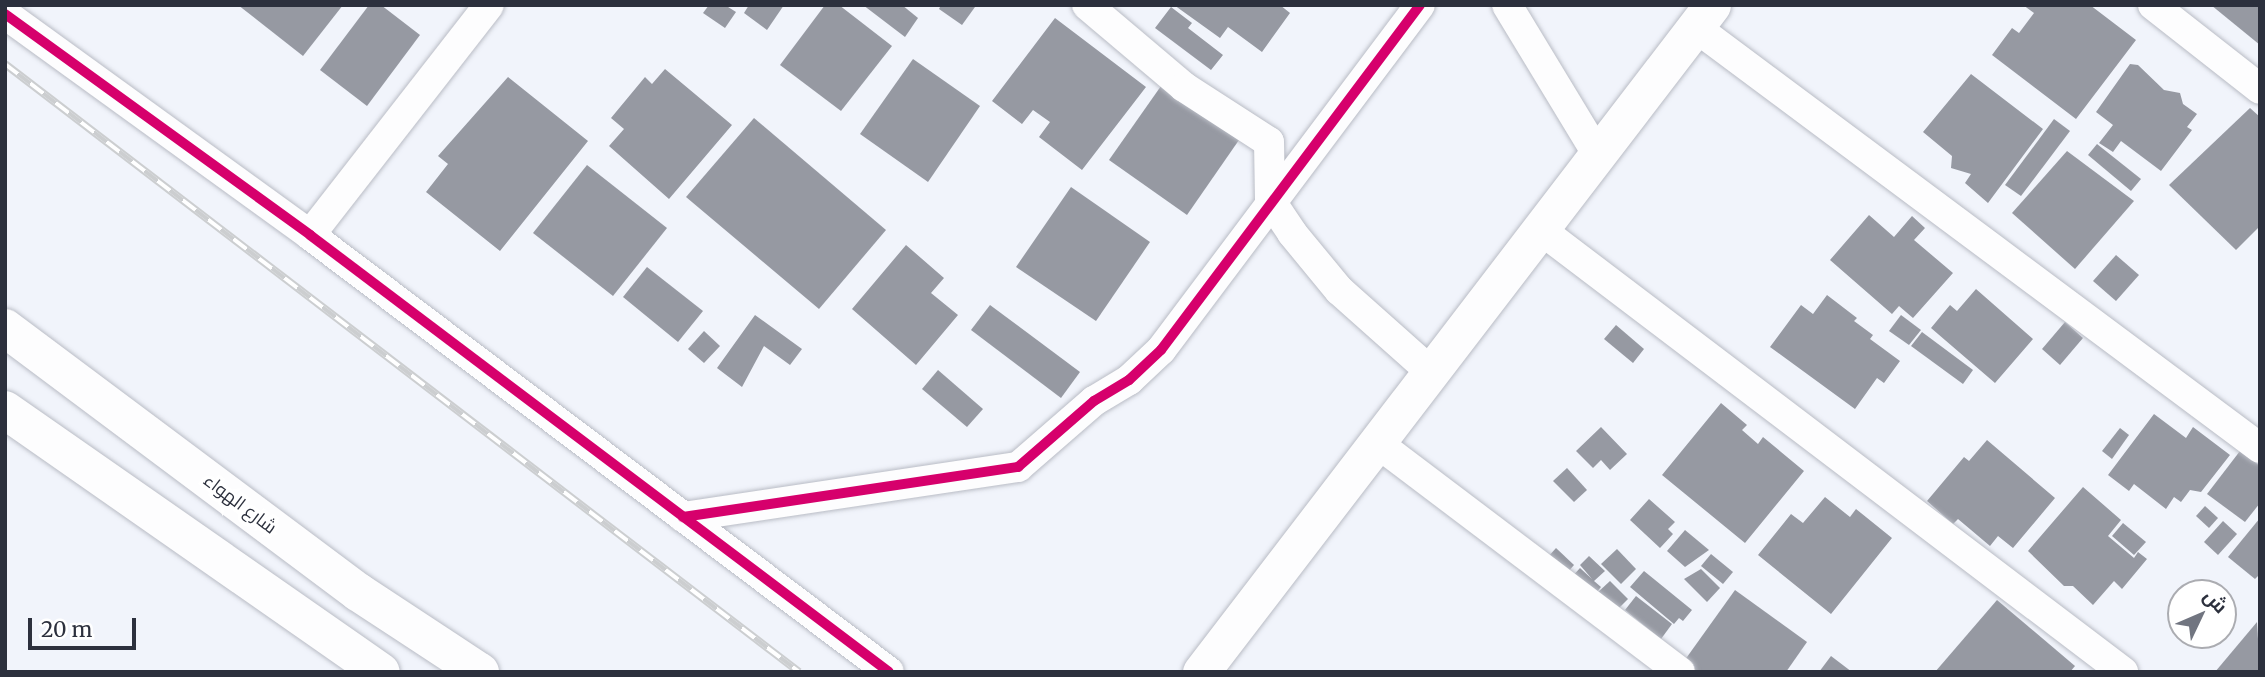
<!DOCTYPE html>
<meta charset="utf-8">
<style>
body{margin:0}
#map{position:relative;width:2265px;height:677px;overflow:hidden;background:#f1f4fb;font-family:Merriweather,Cairo,serif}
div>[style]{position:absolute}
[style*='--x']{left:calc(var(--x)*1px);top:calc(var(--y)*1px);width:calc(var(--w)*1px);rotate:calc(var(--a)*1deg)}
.building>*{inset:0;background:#9699a2}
.roads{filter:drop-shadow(0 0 2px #b9bcc5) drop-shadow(0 0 2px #b9bcc5)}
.minor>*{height:30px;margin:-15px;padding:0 15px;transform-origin:15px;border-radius:15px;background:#fdfdfe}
.tertiary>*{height:37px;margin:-18.5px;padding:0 18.5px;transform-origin:18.5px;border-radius:18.5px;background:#fdfdfe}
.trunk>*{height:38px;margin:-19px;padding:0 19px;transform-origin:19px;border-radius:19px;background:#fdfdfe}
.rail>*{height:8px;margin-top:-4px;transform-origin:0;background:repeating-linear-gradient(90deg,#fff 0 16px,#ccced0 0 32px);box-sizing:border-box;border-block:2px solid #ccced0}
.cycleway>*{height:10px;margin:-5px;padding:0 5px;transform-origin:5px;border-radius:5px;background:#d6006c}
span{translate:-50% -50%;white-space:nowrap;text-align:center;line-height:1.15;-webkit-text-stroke:7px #fff;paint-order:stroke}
.street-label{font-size:18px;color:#2c303d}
.frame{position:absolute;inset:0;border:7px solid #2c303d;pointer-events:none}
.north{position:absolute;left:2167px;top:579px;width:70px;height:70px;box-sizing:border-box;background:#fff;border:2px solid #abacb1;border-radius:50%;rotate:46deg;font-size:19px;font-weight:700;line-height:28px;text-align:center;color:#2c303d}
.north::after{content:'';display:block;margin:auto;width:24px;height:32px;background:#717580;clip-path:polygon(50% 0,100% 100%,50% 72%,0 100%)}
.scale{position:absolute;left:28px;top:618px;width:108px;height:32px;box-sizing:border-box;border:4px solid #2c303d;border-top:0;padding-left:9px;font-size:21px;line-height:24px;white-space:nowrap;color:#2c303d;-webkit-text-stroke:5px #fff;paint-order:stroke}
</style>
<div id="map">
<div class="building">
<i style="clip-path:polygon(238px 5px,343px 5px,303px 56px)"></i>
<i style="clip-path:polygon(369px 5px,381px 5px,420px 35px,367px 106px,320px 70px)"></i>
<i style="clip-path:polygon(709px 5px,725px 5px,736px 12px,725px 28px,703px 13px)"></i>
<i style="clip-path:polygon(749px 5px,784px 5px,767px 30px,744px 13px)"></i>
<i style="clip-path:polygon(825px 5px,839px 5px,892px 46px,841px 111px,780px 65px)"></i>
<i style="clip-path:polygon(863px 5px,902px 5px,918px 18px,905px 37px)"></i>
<i style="clip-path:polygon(941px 5px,972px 5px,975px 7px,962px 25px,939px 9px)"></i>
<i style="clip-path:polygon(1174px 5px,1280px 5px,1290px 13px,1262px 52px,1228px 27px,1220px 38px)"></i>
<i style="clip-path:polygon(2023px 5px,2090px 5px,2136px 40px,2076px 119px,1992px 55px,2012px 28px,2019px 33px,2034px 13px)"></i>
<i style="clip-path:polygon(2211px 5px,2260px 5px,2260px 45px)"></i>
<i style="clip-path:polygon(1171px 7px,1192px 23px,1188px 28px,1223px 55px,1211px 70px,1155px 28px)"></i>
<i style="clip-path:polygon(1055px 18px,1146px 87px,1082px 170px,1039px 137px,1050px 122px,1033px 110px,1022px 124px,992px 101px)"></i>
<i style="clip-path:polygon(913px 59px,980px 106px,928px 182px,860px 134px)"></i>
<i style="clip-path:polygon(2130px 64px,2138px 65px,2164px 90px,2180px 93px,2183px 104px,2197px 114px,2187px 127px,2192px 130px,2161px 171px,2121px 141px,2113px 152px,2099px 143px,2113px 125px,2096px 112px)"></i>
<i style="clip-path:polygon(665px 69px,732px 125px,669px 199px,609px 146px,624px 129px,611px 118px,645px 77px,652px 84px)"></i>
<i style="clip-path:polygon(1971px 74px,2043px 129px,1988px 203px,1965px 183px,1971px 174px,1951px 168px,1952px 156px,1923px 132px)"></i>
<i style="clip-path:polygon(508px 77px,588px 141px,500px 251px,426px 192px,448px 164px,438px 156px)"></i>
<i style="clip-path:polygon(1161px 86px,1239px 140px,1187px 215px,1109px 160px)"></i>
<i style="clip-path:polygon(2250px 108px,2260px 117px,2260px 226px,2236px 250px,2169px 185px)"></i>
<i style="clip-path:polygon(754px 118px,886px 230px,819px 309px,686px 197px)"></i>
<i style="clip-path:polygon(2054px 119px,2070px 131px,2021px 196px,2005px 185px)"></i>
<i style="clip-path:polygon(2097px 144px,2141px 179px,2131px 191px,2088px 155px)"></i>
<i style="clip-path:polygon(2067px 151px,2134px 201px,2075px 269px,2012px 213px)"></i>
<i style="clip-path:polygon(587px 165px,667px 228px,613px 296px,533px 233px)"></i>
<i style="clip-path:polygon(1071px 187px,1150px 242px,1096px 321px,1016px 267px)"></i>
<i style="clip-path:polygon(1869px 215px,1894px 237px,1912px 216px,1925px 228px,1914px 240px,1953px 273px,1913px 318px,1899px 306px,1892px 314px,1830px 260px)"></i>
<i style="clip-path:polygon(906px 245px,944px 278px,931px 293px,958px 315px,916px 365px,852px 309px)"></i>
<i style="clip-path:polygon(2116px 255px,2139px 275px,2116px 301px,2093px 281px)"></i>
<i style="clip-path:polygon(647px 267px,703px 311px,678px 342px,623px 297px)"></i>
<i style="clip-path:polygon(1976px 289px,2033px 339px,1995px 383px,1931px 328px,1950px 305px,1957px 311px)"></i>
<i style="clip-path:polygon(1827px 295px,1857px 318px,1854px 321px,1873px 335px,1870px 339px,1900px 361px,1884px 383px,1877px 378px,1855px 409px,1770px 347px,1801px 305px,1813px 314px)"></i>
<i style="clip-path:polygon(990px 305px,1080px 372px,1061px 398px,971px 330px)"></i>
<i style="clip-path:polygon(755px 315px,802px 349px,790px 365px,764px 346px,742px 387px,717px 368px)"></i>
<i style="clip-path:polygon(1901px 315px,1921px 330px,1909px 345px,1889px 331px)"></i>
<i style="clip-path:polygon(2065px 322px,2083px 338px,2060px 365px,2042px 349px)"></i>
<i style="clip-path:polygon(1616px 325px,1644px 349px,1633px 363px,1604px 339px)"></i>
<i style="clip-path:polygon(704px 331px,720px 346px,704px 363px,688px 349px)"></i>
<i style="clip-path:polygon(1922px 332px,1973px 370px,1963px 384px,1911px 346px)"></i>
<i style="clip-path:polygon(938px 370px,983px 409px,967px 427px,922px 389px)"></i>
<i style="clip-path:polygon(1721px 403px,1747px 425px,1742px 430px,1758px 444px,1763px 437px,1804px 471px,1745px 543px,1662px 475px)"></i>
<i style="clip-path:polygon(2154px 414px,2186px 438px,2193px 427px,2230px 455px,2201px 492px,2190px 490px,2181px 502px,2174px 497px,2166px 509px,2134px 484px,2129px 491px,2108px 475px)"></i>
<i style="clip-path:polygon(1601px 427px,1627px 454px,1610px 470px,1601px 460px,1593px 468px,1576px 451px)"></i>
<i style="clip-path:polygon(2120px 428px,2129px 435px,2112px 459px,2102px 451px)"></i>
<i style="clip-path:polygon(1987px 440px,2055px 498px,2013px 548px,1998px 536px,1990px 546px,1958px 519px,1953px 524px,1927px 501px,1964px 457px,1969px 461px)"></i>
<i style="clip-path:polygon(2240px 451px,2260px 466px,2260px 503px,2245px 522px,2207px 494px)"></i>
<i style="clip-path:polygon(1567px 468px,1587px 490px,1574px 502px,1553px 481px)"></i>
<i style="clip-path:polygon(2083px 487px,2121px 520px,2108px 536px,2134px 558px,2138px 552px,2147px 559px,2122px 589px,2114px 581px,2093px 605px,2073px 586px,2064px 586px,2028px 551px)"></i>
<i style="clip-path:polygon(1825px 497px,1850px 517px,1856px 509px,1892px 538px,1831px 614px,1758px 555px,1791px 514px,1803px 523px)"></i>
<i style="clip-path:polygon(1649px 499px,1675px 522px,1668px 529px,1673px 534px,1660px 548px,1630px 520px)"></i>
<i style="clip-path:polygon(2205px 506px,2218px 518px,2209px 528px,2196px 516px)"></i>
<i style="clip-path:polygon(2260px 518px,2260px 574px,2255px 579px,2228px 557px)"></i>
<i style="clip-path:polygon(2223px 521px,2237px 534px,2218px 555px,2204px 542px)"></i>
<i style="clip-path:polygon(2123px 523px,2146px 542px,2134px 555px,2112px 536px)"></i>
<i style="clip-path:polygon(1685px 530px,1709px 550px,1685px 567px,1667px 551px)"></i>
<i style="clip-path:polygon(1556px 548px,1574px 565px,1567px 573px,1548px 557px)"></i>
<i style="clip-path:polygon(1617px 549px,1636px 569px,1621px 584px,1601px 564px)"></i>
<i style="clip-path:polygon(1711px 554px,1733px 572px,1723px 584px,1701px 566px)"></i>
<i style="clip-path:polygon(1589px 556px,1605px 571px,1594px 581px,1601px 587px,1591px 599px,1569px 580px,1580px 568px,1592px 579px,1580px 565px)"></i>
<i style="clip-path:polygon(1701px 569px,1720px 588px,1707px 602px,1684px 579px)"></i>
<i style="clip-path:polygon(1644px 571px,1692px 610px,1683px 621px,1679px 618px,1674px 624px,1630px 587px)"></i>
<i style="clip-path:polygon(1610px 581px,1628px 599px,1614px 613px,1596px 594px)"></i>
<i style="clip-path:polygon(1735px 590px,1807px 642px,1786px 672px,1692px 672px,1682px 664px)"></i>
<i style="clip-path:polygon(1636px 596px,1672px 624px,1661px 639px,1625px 610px)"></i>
<i style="clip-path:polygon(1997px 600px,2075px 666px,2070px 672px,1935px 672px)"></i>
<i style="clip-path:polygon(2257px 622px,2260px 672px,2215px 672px)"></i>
<i style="clip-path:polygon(1831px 656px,1852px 672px,1819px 672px)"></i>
</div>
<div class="roads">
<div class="minor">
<i style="--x:1087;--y:5;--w:127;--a:40.2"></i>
<i style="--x:1184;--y:87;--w:101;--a:32.9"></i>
<i style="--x:1269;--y:142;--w:58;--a:89"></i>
<i style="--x:1270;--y:200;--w:40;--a:56"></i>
<i style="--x:1292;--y:233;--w:74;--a:50.5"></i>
<i style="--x:1339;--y:290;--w:123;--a:41.7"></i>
<i style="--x:1507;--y:5;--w:178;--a:58.8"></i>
<i style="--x:2153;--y:5;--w:136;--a:38.1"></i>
<i style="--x:5;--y:14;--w:377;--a:35.9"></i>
<i style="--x:310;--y:235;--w:725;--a:37.04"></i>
<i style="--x:1695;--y:27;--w:705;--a:36.69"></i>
<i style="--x:1541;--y:230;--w:731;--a:37.21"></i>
<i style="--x:310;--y:235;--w:291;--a:-52.1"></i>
<i style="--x:1376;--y:442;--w:381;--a:37.1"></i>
<i style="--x:683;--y:517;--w:339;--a:-8.5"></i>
<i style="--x:1018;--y:467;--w:101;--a:-41"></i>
<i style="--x:1094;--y:401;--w:41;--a:-31"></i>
<i style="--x:1129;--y:380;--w:44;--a:-43.2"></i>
<i style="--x:1161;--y:350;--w:431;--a:-53.1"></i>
</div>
<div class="tertiary">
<i style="--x:1201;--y:672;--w:840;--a:-52.54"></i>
</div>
<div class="trunk">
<i style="--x:5;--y:328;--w:441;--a:36.8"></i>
<i style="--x:358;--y:592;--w:146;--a:33.3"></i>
<i style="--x:5;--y:410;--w:458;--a:34.9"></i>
</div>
</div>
<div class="rail">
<i style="--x:5;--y:64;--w:1000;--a:37.44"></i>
</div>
<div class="cycleway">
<i style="--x:5;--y:14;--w:377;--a:35.9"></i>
<i style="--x:310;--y:235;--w:725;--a:37.04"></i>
<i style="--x:683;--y:517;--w:339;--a:-8.5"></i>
<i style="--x:1018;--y:467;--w:101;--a:-41"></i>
<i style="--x:1094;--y:401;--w:41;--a:-31"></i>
<i style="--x:1129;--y:380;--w:44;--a:-43.2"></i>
<i style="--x:1161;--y:350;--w:431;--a:-53.1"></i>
</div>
<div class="street-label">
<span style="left:240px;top:504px;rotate:37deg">شارع الهواء</span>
</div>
<div class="frame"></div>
<div class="north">ش</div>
<div class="scale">20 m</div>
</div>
